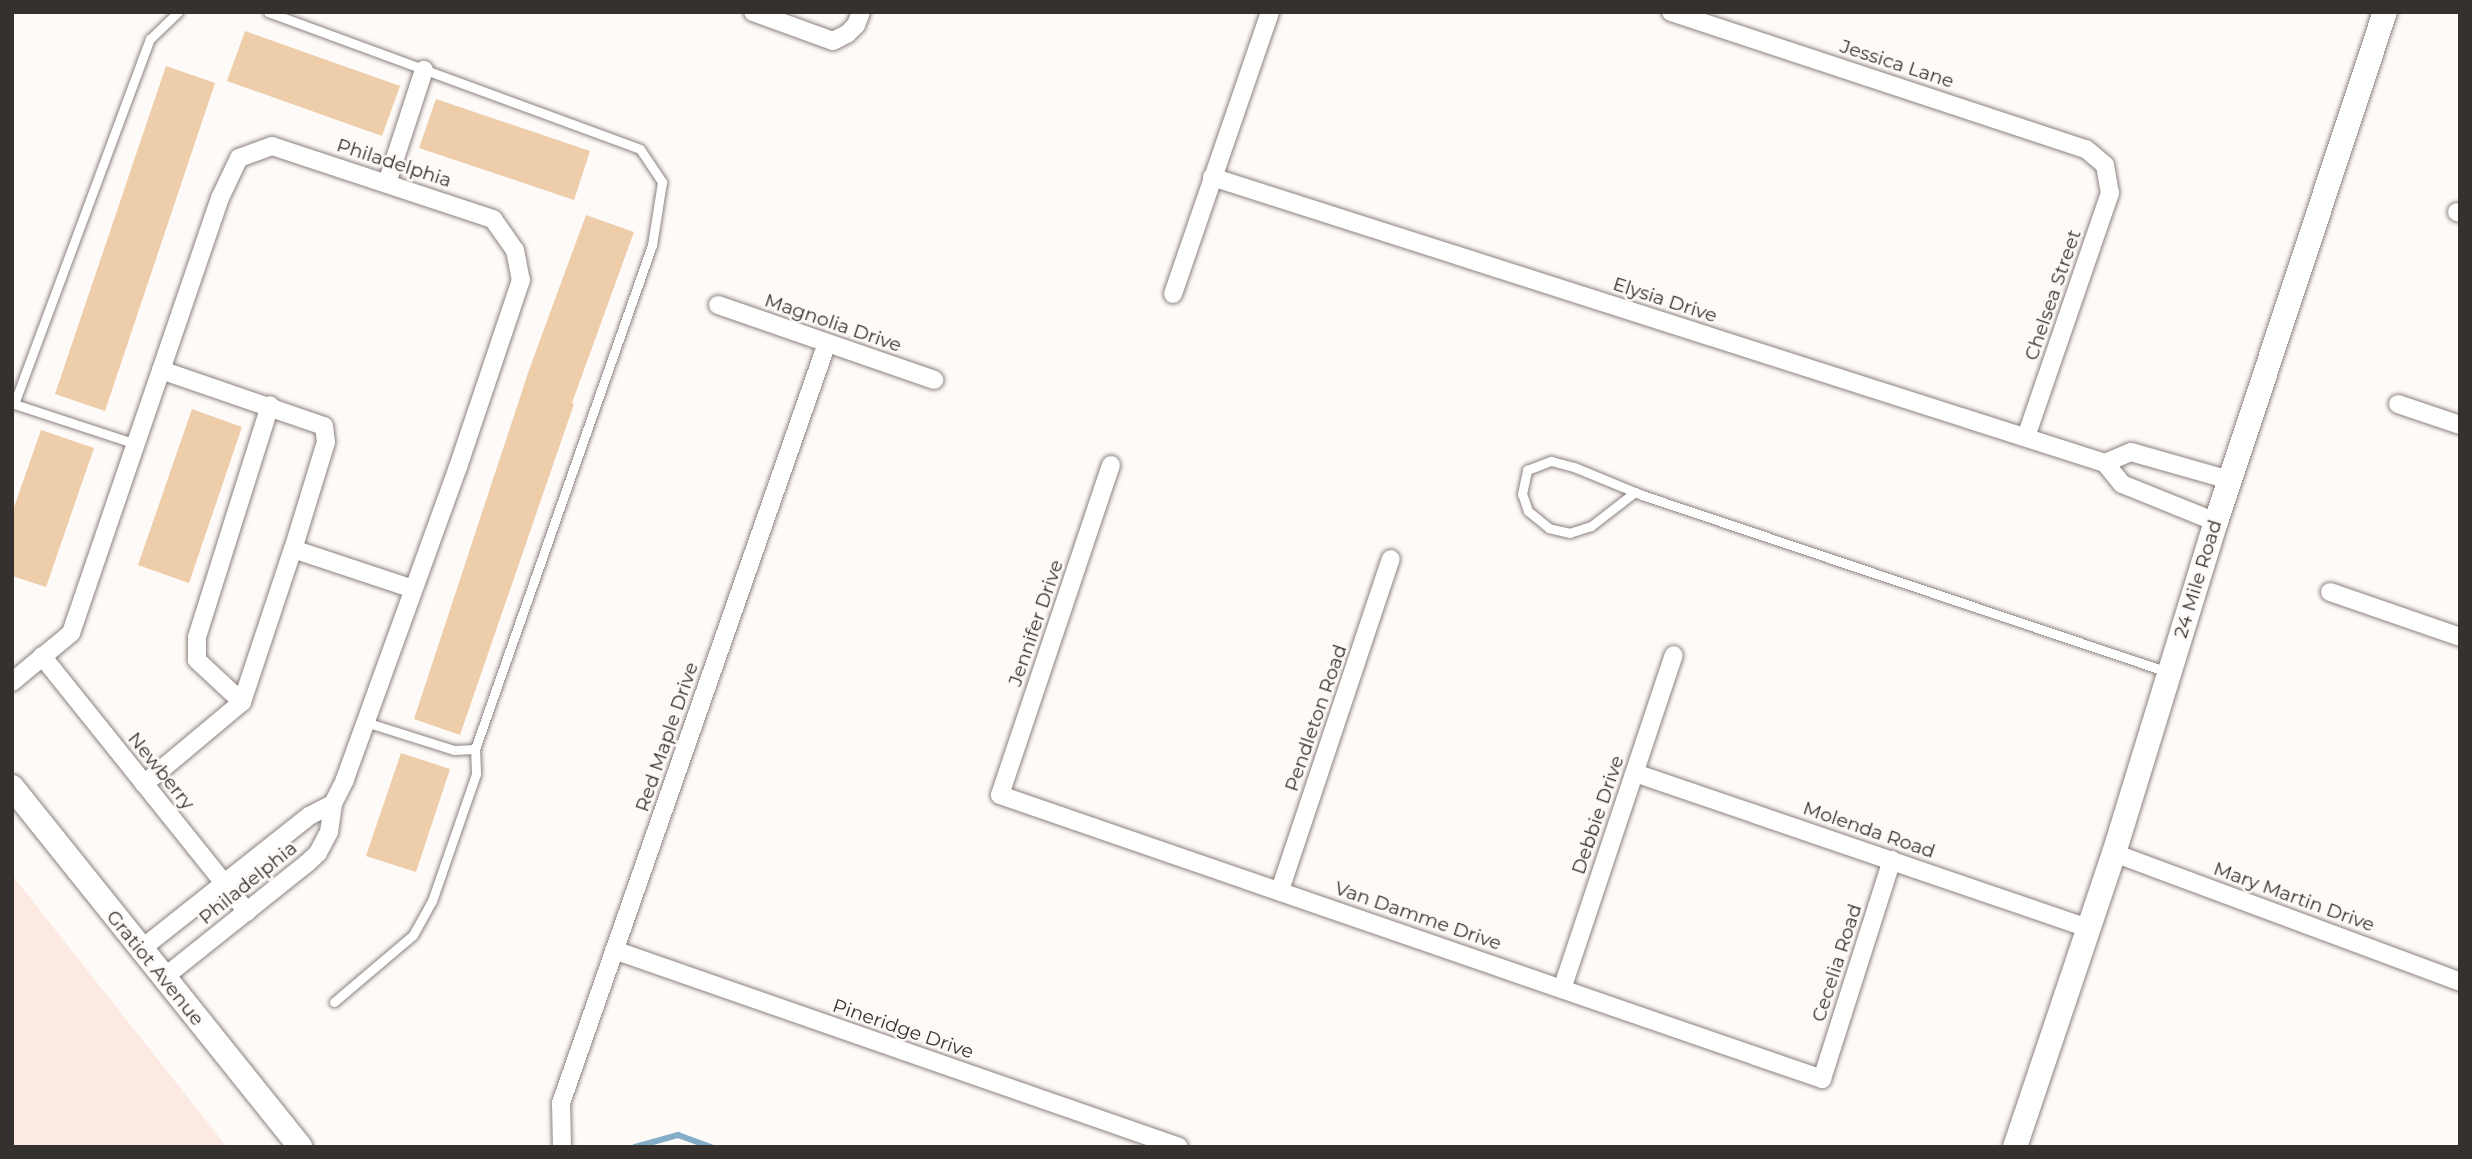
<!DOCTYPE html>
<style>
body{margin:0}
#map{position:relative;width:2472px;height:1159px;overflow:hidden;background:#fefaf8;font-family:Montserrat,sans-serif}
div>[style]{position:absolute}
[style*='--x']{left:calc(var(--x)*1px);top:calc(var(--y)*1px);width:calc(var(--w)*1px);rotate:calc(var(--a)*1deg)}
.built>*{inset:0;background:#fceae2}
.stream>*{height:6px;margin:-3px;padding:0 3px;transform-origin:3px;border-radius:3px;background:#84adc8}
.building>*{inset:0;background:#eecdaa}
.roads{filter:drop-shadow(0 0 2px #8b817d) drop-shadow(0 0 2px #8b817d)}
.lane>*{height:9px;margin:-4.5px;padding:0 4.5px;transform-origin:4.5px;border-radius:4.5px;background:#fff}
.street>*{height:18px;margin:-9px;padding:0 9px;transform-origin:9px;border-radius:9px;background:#fff}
.secondary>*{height:24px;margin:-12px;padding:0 12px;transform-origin:12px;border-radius:12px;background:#fff}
span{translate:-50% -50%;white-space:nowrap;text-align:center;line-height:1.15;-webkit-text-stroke:5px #fefaf8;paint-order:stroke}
.street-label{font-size:19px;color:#35312f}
.frame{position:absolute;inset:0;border:14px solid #35312f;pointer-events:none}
</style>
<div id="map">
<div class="built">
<i style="clip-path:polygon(12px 875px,227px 1147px,12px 1147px)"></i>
</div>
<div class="stream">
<i style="--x:635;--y:1147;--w:45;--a:-15.6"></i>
<i style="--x:678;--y:1135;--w:35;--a:20"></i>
</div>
<div class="building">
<i style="clip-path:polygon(245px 31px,400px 86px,382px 136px,227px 81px)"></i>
<i style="clip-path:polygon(166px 66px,215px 83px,105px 411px,55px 394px)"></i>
<i style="clip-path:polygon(436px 99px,590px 151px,574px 200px,419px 148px)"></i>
<i style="clip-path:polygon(586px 215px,634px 232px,572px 403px,574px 404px,460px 735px,414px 719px,529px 370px)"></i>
<i style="clip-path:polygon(192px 409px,242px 427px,189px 583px,138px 565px)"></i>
<i style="clip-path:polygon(41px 430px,94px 448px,46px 587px,12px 576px,12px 513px)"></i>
<i style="clip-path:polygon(401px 753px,450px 769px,416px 872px,366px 856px)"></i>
</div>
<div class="roads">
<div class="lane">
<i style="--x:268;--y:12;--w:396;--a:20.2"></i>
<i style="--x:640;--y:149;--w:40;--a:56"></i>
<i style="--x:662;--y:182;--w:64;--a:99"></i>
<i style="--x:652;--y:245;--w:534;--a:109.35"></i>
<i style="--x:475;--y:749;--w:21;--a:177"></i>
<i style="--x:454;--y:750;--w:93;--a:-162.5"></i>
<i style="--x:136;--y:444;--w:128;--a:-161.8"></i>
<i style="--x:14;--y:404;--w:390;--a:-69.6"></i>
<i style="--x:150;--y:39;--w:39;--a:-44"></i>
<i style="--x:1635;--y:492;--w:56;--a:142.3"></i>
<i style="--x:1591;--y:526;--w:22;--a:162"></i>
<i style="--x:1570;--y:533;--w:22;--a:-167"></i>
<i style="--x:1549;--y:528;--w:27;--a:-141"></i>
<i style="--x:1528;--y:511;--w:18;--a:-109"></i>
<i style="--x:1522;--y:494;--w:25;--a:-78"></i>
<i style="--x:1527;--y:470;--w:26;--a:-21"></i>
<i style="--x:1551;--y:461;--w:24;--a:15"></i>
<i style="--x:1574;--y:467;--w:66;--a:22.3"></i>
<i style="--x:1635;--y:492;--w:8;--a:23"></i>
<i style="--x:1642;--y:495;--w:555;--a:18.6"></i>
<i style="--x:334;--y:1002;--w:104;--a:-40.3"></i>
<i style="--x:413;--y:935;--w:39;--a:-61"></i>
<i style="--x:432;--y:901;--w:134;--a:-70.9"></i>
<i style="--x:476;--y:774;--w:25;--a:-92"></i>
</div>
<div class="street">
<i style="--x:753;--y:12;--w:85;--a:19.9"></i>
<i style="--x:833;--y:41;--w:16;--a:-27"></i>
<i style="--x:847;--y:34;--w:13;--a:-45"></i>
<i style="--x:856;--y:25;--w:14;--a:-69"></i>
<i style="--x:1671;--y:12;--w:437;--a:18.3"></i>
<i style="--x:2086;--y:149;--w:25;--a:40"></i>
<i style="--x:2105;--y:165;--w:28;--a:80"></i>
<i style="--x:2110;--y:193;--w:258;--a:109"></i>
<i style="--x:1212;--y:177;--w:938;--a:17.76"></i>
<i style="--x:2105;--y:463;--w:27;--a:51"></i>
<i style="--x:2122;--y:484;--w:101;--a:22"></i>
<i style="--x:387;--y:183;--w:119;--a:-71.9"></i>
<i style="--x:2457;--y:212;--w:3;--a:18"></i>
<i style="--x:1173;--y:294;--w:298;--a:-71"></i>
<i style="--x:718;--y:305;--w:229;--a:19.1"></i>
<i style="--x:161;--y:370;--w:172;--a:19"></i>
<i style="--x:324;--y:426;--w:16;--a:83"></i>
<i style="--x:326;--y:442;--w:112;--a:107.1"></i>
<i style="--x:293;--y:549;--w:126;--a:18.4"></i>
<i style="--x:2398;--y:404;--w:65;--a:18.7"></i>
<i style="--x:2105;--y:463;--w:28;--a:-23"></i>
<i style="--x:2131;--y:452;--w:102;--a:15.9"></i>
<i style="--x:1111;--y:465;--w:348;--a:108.6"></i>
<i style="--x:1000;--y:795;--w:870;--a:19.06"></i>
<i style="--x:1822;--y:1079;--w:230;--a:-72.3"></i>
<i style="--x:2330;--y:592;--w:138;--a:19.1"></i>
<i style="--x:42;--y:656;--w:328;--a:51.3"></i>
<i style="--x:12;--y:682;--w:77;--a:-39.7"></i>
<i style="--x:71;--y:633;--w:460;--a:-71.1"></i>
<i style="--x:220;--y:198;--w:44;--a:-64.6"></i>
<i style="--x:239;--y:158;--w:35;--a:-20"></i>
<i style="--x:272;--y:146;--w:233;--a:18.3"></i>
<i style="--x:493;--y:219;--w:38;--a:55"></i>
<i style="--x:515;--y:250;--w:31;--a:79"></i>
<i style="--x:521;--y:280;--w:197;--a:108.6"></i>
<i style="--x:458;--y:467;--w:333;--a:109.9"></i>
<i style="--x:345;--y:780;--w:27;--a:117"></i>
<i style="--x:333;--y:804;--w:28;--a:98"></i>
<i style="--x:329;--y:832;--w:24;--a:118"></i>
<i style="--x:318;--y:853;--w:16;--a:137"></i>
<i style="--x:306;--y:864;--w:183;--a:141.4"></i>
<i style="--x:242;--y:702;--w:62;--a:-137"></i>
<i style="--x:197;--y:660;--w:23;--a:-90"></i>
<i style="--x:197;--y:637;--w:243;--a:-72.5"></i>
<i style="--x:1635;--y:773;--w:480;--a:18.9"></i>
<i style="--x:144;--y:784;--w:128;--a:-39.9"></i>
<i style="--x:242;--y:702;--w:161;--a:-71.6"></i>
<i style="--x:2114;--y:853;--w:369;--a:20.4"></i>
<i style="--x:1280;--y:890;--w:349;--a:-71.5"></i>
<i style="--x:140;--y:950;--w:216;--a:-38.4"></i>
<i style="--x:309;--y:816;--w:27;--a:-27"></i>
<i style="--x:614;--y:950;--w:598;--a:19.22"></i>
<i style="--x:1562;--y:989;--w:352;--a:-71.5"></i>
<i style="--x:562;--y:1147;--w:44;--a:-91.3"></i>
<i style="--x:561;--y:1103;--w:805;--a:-70.71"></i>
</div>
<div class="secondary">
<i style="--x:12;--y:787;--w:461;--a:51.3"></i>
<i style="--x:2015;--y:1147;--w:310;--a:-71.4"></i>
<i style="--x:2114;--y:853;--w:346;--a:-72.9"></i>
<i style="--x:2216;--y:522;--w:537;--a:-71.67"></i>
</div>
</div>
<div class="street-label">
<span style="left:1897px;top:64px;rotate:18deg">Jessica Lane</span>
<span style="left:394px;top:163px;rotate:18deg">Philadelphia</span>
<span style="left:2053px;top:295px;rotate:-71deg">Chelsea Street</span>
<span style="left:1665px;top:300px;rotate:18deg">Elysia Drive</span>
<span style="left:833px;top:323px;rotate:19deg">Magnolia Drive</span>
<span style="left:2198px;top:579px;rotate:-73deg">24 Mile Road</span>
<span style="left:1036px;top:623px;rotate:-71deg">Jennifer Drive</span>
<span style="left:1316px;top:718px;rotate:-71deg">Pendleton Road</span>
<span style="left:667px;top:737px;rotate:-71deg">Red Maple Drive</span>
<span style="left:161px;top:771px;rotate:51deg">Newberry</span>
<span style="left:1598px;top:815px;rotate:-71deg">Debbie Drive</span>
<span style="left:1869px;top:830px;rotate:19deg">Molenda Road</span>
<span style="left:248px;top:883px;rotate:-39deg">Philadelphia</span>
<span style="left:2294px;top:897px;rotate:20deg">Mary Martin Drive</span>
<span style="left:1418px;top:916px;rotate:19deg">Van Damme Drive</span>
<span style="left:1837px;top:963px;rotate:-72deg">Cecelia Road</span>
<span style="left:155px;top:968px;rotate:51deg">Gratiot Avenue</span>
<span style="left:903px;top:1029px;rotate:19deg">Pineridge Drive</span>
</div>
<div class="frame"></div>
</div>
